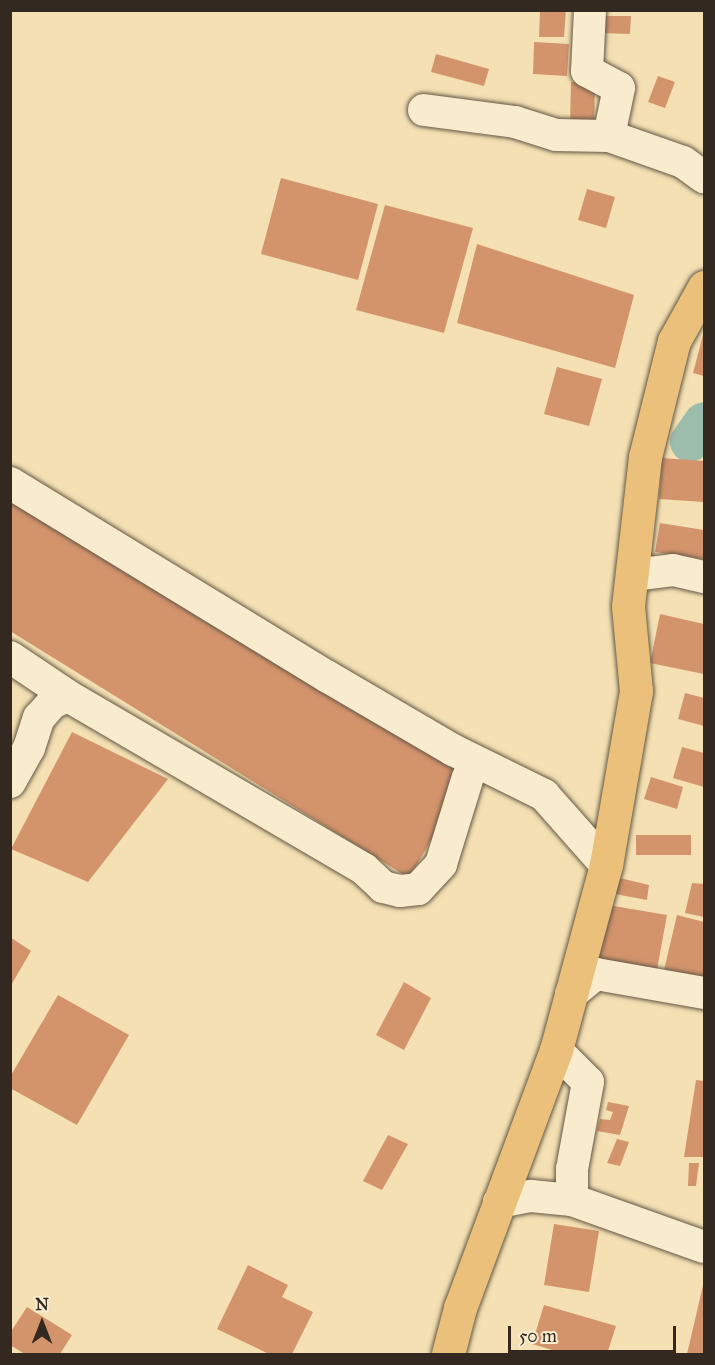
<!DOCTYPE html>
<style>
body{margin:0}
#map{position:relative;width:715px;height:1365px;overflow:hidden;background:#f4e0b3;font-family:"IM FELL Great Primer",serif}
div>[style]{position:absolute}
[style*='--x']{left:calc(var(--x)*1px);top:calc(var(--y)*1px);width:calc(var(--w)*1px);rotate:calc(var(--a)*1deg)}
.river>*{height:40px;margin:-20px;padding:0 20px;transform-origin:20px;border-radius:20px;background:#9cbdab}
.building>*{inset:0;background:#d3946c}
.roads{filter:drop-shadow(0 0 2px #635745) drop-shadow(0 0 2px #635745)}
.minor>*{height:32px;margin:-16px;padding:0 16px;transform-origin:16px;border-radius:16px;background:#f8ebce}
.major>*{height:33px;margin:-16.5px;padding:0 16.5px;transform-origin:16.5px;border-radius:16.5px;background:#eac07a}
span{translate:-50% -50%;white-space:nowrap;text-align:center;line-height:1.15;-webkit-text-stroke:4.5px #f8ebce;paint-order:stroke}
.frame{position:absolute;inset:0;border:12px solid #332920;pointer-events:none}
.north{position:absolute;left:12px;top:1293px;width:60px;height:60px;-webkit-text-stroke:4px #f8ebce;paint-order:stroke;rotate:0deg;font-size:16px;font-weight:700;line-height:24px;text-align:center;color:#332920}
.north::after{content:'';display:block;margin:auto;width:21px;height:27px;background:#332920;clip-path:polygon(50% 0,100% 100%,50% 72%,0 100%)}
.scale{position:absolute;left:508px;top:1326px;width:168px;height:27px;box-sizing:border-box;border:3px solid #332920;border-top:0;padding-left:8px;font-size:18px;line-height:21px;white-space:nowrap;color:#332920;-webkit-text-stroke:4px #f8ebce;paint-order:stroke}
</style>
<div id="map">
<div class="river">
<i style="--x:690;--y:442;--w:24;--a:-55"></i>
</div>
<div class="building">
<i style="clip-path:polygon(540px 10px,566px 10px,564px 37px,539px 37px)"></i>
<i style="clip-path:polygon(601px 16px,631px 16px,630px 34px,600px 33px)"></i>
<i style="clip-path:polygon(534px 42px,569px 44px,567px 76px,533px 74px)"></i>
<i style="clip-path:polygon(436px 54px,489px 69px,484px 86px,431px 72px)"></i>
<i style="clip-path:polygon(658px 76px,675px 82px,665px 108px,648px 102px)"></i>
<i style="clip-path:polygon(571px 82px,595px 82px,594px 127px,570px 126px)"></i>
<i style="clip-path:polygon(281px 178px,378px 204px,358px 280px,261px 254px)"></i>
<i style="clip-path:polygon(587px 189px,615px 197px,606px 228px,578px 220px)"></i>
<i style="clip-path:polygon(385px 205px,473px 228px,444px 333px,356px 310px)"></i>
<i style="clip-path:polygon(477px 244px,634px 295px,615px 368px,457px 323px)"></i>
<i style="clip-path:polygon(704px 331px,704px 376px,693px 373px)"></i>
<i style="clip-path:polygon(557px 367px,602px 379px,589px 426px,544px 414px)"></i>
<i style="clip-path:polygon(662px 458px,704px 461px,704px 502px,659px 499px)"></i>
<i style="clip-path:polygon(10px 491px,468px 777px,409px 878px,10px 631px)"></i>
<i style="clip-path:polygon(660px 523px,704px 530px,704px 559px,655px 552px)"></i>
<i style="clip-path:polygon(660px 614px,704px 624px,704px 674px,650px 663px)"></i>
<i style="clip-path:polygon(685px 693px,704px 698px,704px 726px,678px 719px)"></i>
<i style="clip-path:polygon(72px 732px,168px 779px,88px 882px,11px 849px)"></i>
<i style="clip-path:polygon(682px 747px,704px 753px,704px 787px,673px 778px)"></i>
<i style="clip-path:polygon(651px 777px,683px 787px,677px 809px,644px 799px)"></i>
<i style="clip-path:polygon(636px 835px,691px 835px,691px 855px,636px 855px)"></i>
<i style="clip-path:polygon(620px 878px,649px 885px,647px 900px,615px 894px)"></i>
<i style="clip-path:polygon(692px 883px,704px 884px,704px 917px,685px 913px)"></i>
<i style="clip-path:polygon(608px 905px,667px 915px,656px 975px,597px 965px)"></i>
<i style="clip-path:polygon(677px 915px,704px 922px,704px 980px,664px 970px)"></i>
<i style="clip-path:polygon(10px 937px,31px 951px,10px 987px)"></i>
<i style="clip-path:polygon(404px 982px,431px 998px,404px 1050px,376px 1035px)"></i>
<i style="clip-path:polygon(58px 995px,129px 1035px,77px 1125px,10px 1088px,10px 1077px)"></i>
<i style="clip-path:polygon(696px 1080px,704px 1081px,704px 1151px,703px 1157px,684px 1157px)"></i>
<i style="clip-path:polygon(608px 1102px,629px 1106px,620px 1135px,597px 1131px,600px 1119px,610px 1120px,613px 1112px,606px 1110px)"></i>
<i style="clip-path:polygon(388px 1135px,408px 1144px,382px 1190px,363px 1181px)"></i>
<i style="clip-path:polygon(617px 1139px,629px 1142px,620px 1166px,607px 1163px)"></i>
<i style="clip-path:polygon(689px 1163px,699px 1163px,696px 1186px,688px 1186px)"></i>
<i style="clip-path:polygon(554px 1224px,599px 1231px,589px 1292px,544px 1285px)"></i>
<i style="clip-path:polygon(248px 1265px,288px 1285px,282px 1297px,313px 1312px,292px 1354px,269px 1354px,217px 1329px)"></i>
<i style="clip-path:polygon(704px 1281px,704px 1354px,687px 1354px)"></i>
<i style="clip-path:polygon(544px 1305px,616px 1326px,607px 1354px,566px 1354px,532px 1344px)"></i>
<i style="clip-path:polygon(27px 1307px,72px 1335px,60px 1354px,25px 1354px,10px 1345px,10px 1333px)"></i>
</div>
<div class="roads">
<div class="minor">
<i style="--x:590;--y:10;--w:61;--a:92.8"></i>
<i style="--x:587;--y:71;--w:36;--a:28"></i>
<i style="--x:619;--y:88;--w:49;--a:101.8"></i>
<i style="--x:424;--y:110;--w:92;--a:7.5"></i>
<i style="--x:515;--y:122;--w:43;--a:17.6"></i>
<i style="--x:556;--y:135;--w:53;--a:1.1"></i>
<i style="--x:609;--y:136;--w:78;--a:19.4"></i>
<i style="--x:683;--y:162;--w:26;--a:36"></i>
<i style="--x:10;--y:483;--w:373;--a:31.4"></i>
<i style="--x:328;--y:677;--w:145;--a:30.3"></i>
<i style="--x:453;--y:750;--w:102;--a:26.3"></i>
<i style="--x:544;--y:795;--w:94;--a:48.5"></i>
<i style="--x:633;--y:575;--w:40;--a:-7.1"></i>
<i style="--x:673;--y:570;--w:32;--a:13"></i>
<i style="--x:10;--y:657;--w:70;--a:33.9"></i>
<i style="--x:10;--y:782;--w:39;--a:-61"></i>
<i style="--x:29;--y:748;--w:32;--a:-72"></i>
<i style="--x:39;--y:718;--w:20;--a:-49"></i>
<i style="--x:52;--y:703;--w:17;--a:-24"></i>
<i style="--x:68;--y:696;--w:343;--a:30.3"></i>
<i style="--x:364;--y:869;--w:26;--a:43"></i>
<i style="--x:383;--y:887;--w:17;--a:13"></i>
<i style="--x:400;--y:891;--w:18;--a:-6"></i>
<i style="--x:418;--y:889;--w:34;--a:-47"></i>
<i style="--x:441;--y:864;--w:91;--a:-72.8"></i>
<i style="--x:571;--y:994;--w:32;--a:-39"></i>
<i style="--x:596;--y:974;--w:110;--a:10"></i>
<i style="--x:556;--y:1050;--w:45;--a:45"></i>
<i style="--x:588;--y:1082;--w:88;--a:100.4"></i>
<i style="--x:572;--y:1169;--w:31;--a:90"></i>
<i style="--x:499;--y:1202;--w:33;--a:-11"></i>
<i style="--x:531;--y:1196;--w:41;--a:5.6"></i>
<i style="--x:572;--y:1200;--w:140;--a:19.6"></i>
</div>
<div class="major">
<i style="--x:448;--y:1354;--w:48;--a:-75.4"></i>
<i style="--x:460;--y:1308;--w:275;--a:-69.6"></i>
<i style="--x:556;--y:1050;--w:192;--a:-74.9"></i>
<i style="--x:606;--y:865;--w:177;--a:-80.2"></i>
<i style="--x:636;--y:691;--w:85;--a:-95.4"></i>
<i style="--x:628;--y:606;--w:150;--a:-83.5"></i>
<i style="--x:645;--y:457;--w:120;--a:-76"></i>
<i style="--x:674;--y:341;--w:62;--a:-60.9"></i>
</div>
</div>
<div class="frame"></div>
<div class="north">N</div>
<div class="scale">50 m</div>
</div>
